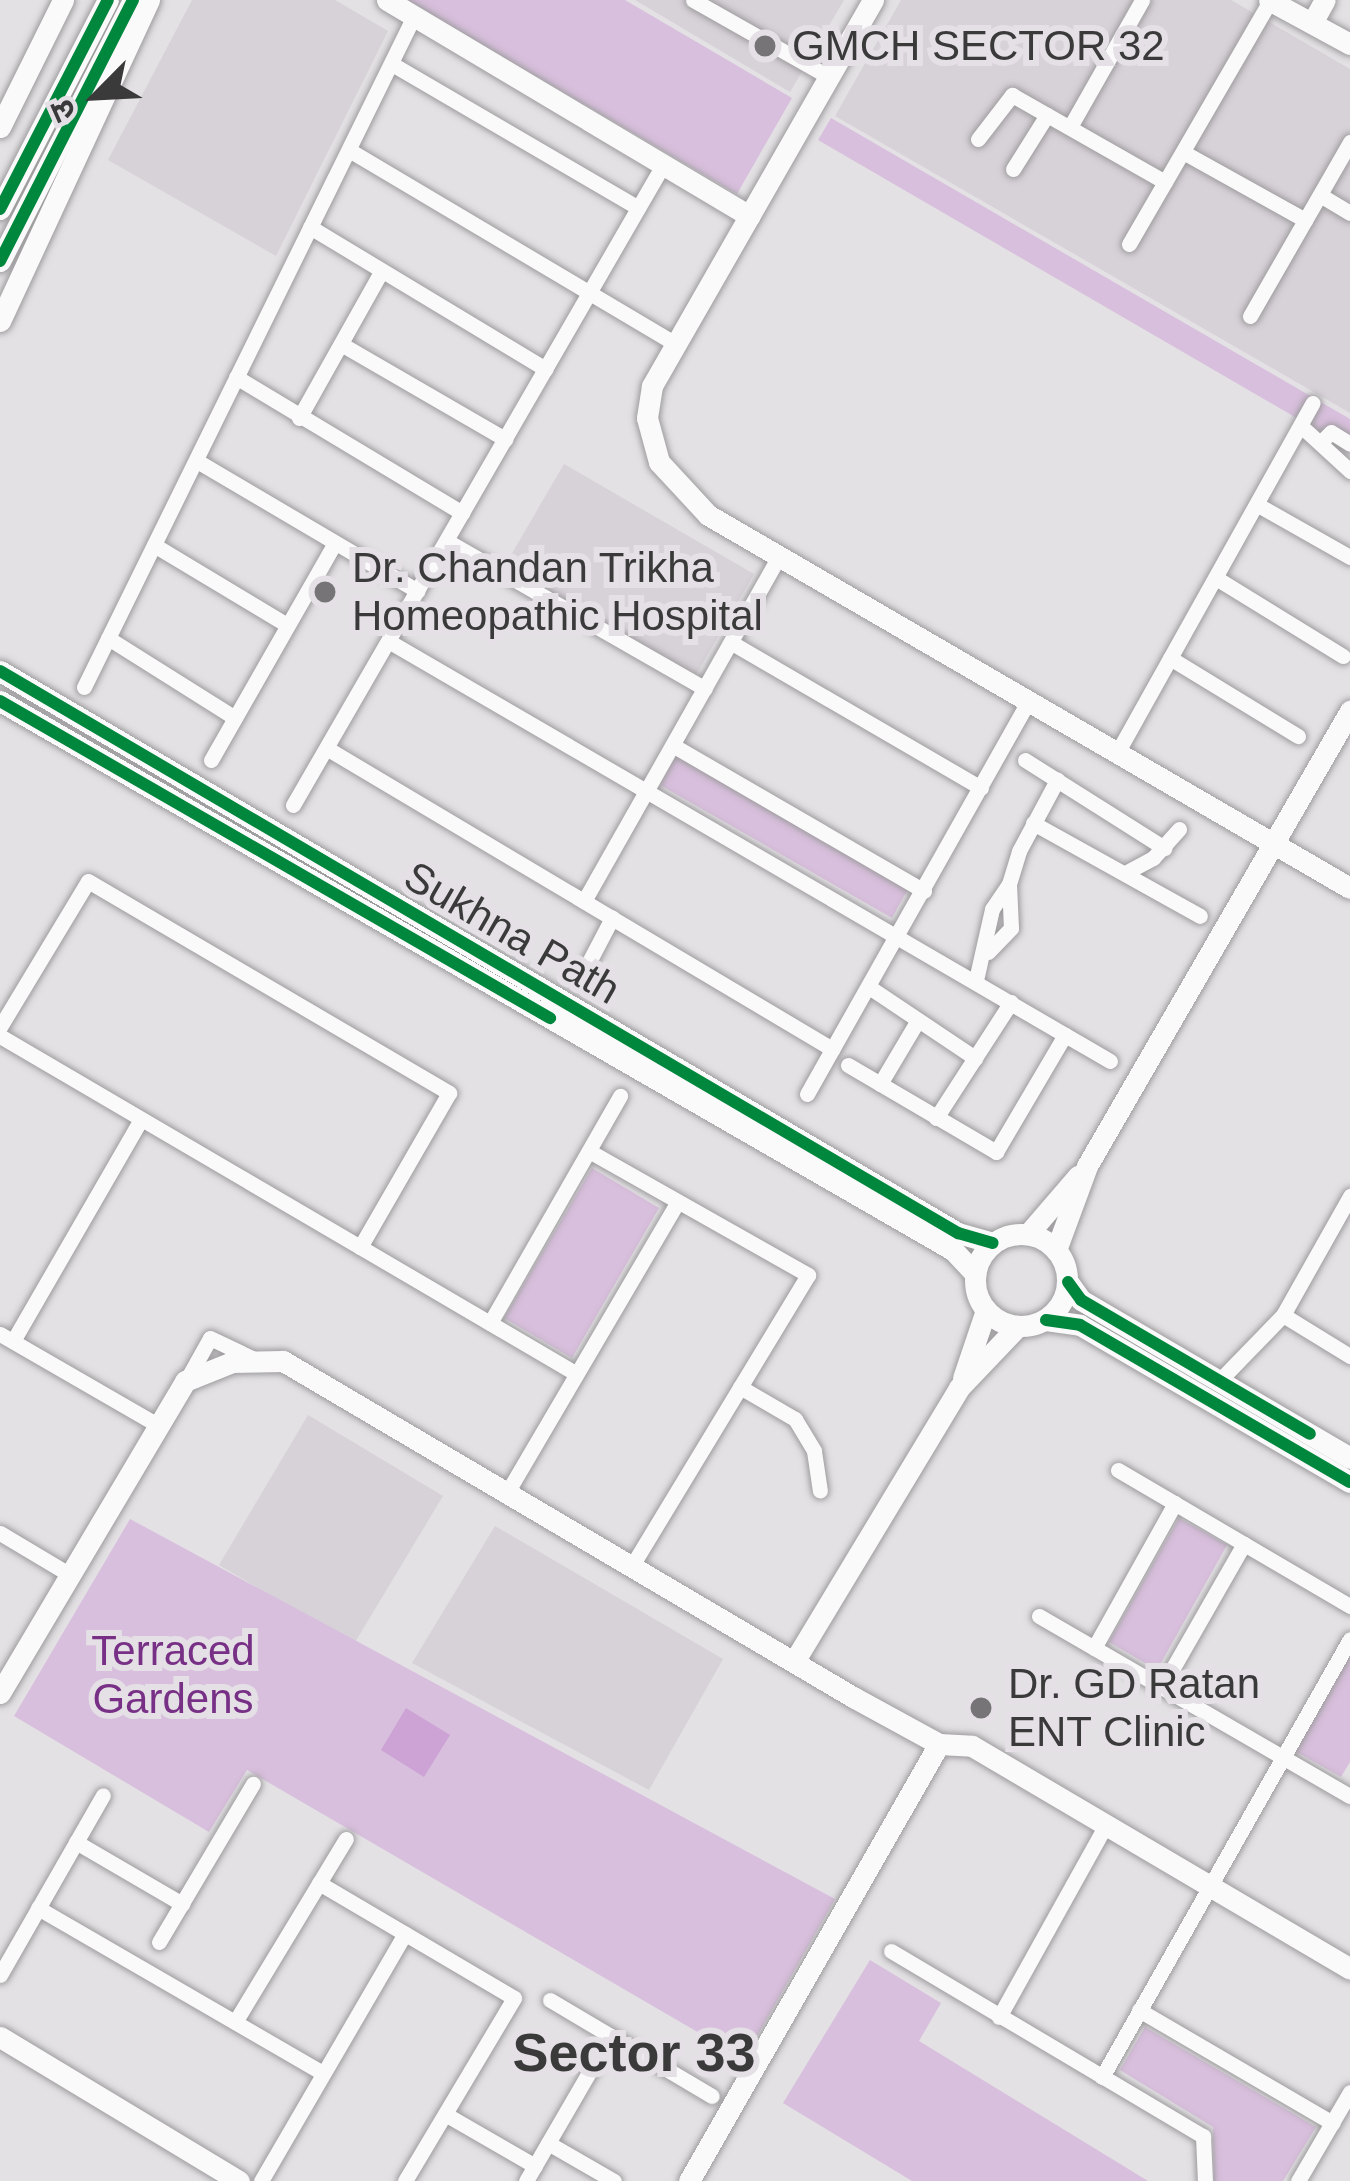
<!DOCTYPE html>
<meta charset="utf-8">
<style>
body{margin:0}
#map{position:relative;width:1350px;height:2181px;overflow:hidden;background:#e3e1e4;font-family:Helvetica,"Noto Sans Devanagari",sans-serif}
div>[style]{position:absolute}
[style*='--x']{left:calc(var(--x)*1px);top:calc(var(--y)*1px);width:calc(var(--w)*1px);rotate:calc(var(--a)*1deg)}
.built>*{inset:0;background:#d7d1d8}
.green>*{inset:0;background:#d8bfdd}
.water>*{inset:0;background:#cda2d5}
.roads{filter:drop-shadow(0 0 3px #9e9c9e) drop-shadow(0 0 3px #9e9c9e)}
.street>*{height:15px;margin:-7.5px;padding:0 7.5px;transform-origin:7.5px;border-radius:7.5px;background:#fbfafb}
.secondary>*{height:21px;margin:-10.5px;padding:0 10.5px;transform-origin:10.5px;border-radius:10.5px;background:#fbfafb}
.secondary>.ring{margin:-10.5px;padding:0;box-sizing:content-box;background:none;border:21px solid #fbfafb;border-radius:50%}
.cycleway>*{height:12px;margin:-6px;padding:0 6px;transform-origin:6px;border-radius:6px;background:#00873e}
.dots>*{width:33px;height:33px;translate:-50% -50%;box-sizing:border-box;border:6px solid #e4e0e5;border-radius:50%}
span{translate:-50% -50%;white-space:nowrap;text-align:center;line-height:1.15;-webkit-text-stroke:12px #e4e0e5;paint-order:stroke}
.poi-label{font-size:42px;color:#3b3a3b}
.left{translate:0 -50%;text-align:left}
.street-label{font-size:42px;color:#3b3a3b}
.park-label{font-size:42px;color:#773085}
.district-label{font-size:54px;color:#3b3a3b;font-weight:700}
.north{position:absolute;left:36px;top:36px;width:120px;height:120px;-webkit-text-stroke:9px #e4e0e5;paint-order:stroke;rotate:246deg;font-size:33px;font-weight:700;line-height:48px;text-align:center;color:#3b3a3b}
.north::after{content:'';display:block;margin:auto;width:42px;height:54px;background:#3b3a3b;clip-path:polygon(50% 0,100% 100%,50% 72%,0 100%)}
</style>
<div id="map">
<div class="built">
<i style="clip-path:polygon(192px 0,335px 0,388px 31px,276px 256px,108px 160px)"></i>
<i style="clip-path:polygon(635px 0,844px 0,790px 92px)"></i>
<i style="clip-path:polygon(901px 0,1231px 0,1350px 69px,1350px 413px,835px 116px)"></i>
<i style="clip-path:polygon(564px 464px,754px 574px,695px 677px,504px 567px)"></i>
<i style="clip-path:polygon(308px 1415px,443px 1496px,354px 1644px,219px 1565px)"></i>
<i style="clip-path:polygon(495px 1526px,723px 1659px,649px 1790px,412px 1663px)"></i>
</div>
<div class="green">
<i style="clip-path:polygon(406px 0,625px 0,792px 98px,737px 194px)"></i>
<i style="clip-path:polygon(831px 118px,1350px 419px,1350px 449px,818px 140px)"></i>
<i style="clip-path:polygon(676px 756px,908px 889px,892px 918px,660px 785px)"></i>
<i style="clip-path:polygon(592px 1168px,659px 1208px,572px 1358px,504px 1318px)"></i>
<i style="clip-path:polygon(1179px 1518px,1227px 1545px,1157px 1670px,1109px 1642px)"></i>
<i style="clip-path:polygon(130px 1519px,835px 1899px,744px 2059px,247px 1770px,209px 1832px,14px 1716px)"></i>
<i style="clip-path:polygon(1350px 1649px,1350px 1762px,1341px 1777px,1293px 1750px)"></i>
<i style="clip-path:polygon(870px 1960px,941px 2003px,919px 2041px,1148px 2181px,912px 2181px,783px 2103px)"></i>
<i style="clip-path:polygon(1145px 2027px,1316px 2127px,1283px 2181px,1214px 2181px,1213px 2127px,1120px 2070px)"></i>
</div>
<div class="water">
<i style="clip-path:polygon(406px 1708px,450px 1735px,424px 1777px,381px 1750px)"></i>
</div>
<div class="roads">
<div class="street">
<i style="--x:693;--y:0;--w:156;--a:29.5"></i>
<i style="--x:392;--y:64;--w:285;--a:30.3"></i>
<i style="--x:1070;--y:127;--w:146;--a:-60.4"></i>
<i style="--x:978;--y:139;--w:56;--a:-52.3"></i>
<i style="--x:1012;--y:95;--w:176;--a:29.6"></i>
<i style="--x:349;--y:150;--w:380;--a:30.7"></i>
<i style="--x:1183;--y:152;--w:140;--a:29.1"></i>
<i style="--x:1013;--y:169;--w:64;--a:-57.8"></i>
<i style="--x:1320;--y:195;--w:35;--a:31"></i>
<i style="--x:310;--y:227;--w:275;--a:31.1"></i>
<i style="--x:1129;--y:244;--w:281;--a:-59.9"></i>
<i style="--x:1250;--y:316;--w:201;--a:-60.1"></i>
<i style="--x:341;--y:344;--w:190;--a:30.1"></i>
<i style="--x:236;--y:377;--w:264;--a:31"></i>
<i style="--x:299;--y:418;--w:167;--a:-60.7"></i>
<i style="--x:1301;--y:426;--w:67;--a:42.6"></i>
<i style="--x:1323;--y:440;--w:11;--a:-45"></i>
<i style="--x:1331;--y:432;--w:22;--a:32"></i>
<i style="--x:197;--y:461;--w:256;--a:30.5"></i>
<i style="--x:1258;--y:505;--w:106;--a:29.5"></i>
<i style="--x:447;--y:541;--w:297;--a:29.8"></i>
<i style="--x:154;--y:545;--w:155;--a:31"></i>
<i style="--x:1216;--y:578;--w:149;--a:31.6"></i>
<i style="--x:108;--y:638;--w:150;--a:32.2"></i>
<i style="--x:390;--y:642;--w:833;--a:30.2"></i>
<i style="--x:732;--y:643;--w:288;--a:30.2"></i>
<i style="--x:1170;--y:658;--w:150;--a:31.4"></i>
<i style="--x:84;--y:687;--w:748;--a:-63.81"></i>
<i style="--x:674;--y:746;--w:289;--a:30.1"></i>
<i style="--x:328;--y:749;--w:587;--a:30.76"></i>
<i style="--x:1117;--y:753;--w:401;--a:-60.8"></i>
<i style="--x:211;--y:760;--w:250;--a:-60.3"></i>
<i style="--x:1025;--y:760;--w:165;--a:32.3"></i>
<i style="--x:293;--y:805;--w:739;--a:-59.97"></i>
<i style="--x:1033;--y:823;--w:191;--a:29.1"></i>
<i style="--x:1125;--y:873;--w:32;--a:-28"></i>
<i style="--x:1153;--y:858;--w:39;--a:-48"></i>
<i style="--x:584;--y:901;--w:396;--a:-60.5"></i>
<i style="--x:988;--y:952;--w:33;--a:-46"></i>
<i style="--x:1011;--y:928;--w:44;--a:-92.6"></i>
<i style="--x:1009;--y:884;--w:34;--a:-73"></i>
<i style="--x:1019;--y:851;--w:81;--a:-61.8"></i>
<i style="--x:581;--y:977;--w:67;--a:-62.3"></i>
<i style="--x:976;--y:980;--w:73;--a:-77.3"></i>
<i style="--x:992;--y:909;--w:30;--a:-56"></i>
<i style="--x:869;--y:987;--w:128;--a:33.8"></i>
<i style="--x:0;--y:1027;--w:170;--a:-58.9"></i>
<i style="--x:88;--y:881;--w:419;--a:30.4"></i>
<i style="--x:449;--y:1093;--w:178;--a:120"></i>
<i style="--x:0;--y:1036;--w:666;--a:30.37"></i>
<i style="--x:848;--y:1065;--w:172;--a:30.4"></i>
<i style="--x:996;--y:1152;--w:136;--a:-59.5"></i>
<i style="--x:880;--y:1084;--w:74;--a:-59.3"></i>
<i style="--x:807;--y:1094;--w:450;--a:-60.6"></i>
<i style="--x:936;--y:1118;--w:138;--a:-57.1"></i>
<i style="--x:589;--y:1151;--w:252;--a:29.5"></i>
<i style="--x:808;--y:1275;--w:338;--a:121.2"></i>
<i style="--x:1283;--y:1315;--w:79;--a:31.5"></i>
<i style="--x:490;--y:1323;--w:262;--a:-60.2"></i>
<i style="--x:0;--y:1334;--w:178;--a:30"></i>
<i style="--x:13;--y:1341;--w:256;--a:-60"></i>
<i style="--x:186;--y:1381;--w:49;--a:-60.8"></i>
<i style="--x:210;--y:1338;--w:47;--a:25.5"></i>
<i style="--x:1219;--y:1381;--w:92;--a:-45.9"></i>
<i style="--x:1283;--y:1315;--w:137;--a:-60.6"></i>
<i style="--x:740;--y:1387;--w:64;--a:30.2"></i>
<i style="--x:795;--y:1419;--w:37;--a:59"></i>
<i style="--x:814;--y:1451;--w:40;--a:81.5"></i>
<i style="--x:1118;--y:1470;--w:269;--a:30.4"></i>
<i style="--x:508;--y:1491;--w:334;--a:-59.6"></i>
<i style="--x:0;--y:1533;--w:78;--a:30.8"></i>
<i style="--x:1039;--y:1616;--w:359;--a:30.1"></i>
<i style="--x:1094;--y:1648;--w:166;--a:-60.8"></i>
<i style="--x:1162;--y:1687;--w:165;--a:-60.2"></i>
<i style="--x:76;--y:1842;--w:123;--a:30.3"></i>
<i style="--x:319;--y:1883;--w:226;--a:30.5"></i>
<i style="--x:514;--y:1998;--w:213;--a:120.8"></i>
<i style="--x:38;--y:1908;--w:329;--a:30.1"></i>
<i style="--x:159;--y:1942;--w:184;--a:-59.3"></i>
<i style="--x:891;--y:1951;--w:363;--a:30.7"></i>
<i style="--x:1203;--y:2136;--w:45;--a:87.5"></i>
<i style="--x:0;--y:1975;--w:207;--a:-60.2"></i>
<i style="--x:550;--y:2000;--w:188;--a:30.7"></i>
<i style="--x:1139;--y:2010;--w:224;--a:30.3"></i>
<i style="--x:999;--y:2017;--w:216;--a:-60.9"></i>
<i style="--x:235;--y:2022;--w:214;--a:-58.8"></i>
<i style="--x:1102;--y:2077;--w:503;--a:-60.48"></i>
<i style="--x:445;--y:2114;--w:104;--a:30"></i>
<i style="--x:548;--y:2143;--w:76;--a:29.9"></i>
<i style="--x:261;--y:2181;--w:286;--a:-59.8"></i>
<i style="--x:526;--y:2181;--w:168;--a:-59.9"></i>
<i style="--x:1298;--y:2181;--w:103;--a:-59.7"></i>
</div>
<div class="secondary">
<i style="--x:387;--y:0;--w:422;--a:30.8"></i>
<i style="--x:873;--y:0;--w:445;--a:119.8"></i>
<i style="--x:652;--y:386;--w:32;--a:99"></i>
<i style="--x:647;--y:418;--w:46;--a:74.7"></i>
<i style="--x:659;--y:462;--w:72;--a:47.2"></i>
<i style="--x:708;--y:515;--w:742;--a:30.16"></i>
<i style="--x:1269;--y:0;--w:92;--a:28.5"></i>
<i style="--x:1312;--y:23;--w:26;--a:-61"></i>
<i style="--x:0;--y:127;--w:142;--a:-63.6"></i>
<i style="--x:0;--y:209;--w:235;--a:-62.7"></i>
<i style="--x:0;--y:261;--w:293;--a:-63"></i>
<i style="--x:0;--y:321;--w:354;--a:-65.1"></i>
<i style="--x:0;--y:671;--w:1111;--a:30.4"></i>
<i style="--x:958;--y:1233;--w:36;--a:16"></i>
<i style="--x:0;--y:701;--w:1100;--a:29.95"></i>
<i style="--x:953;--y:1250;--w:33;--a:47"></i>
<i style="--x:1028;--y:1234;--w:77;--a:-49.2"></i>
<i class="ring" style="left:975px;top:1234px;width:71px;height:71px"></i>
<i style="--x:1056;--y:1250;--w:90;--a:-69.7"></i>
<i style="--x:1087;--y:1166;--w:526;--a:-59.97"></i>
<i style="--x:1068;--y:1282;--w:22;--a:54"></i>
<i style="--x:1081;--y:1300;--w:312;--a:30.4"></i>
<i style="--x:1046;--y:1320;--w:34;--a:8"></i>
<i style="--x:1080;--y:1325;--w:312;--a:30.2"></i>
<i style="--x:963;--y:1378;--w:72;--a:-71.3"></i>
<i style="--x:795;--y:1660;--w:318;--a:-58.9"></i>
<i style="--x:959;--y:1388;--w:84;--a:-46.4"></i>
<i style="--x:0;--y:1693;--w:363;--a:-59.3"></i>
<i style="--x:185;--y:1381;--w:51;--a:-22"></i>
<i style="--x:232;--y:1362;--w:51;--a:-1.1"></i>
<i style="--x:283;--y:1361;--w:662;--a:30.52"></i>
<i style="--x:853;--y:1697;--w:98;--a:28.7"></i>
<i style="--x:939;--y:1744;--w:33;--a:3"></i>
<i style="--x:972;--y:1746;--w:439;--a:30.5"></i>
<i style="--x:0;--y:2037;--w:279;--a:31.1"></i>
<i style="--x:689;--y:2181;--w:503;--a:-60.23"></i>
</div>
</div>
<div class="cycleway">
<i style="--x:0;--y:209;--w:235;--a:-62.7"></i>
<i style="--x:0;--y:261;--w:293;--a:-63"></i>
<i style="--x:0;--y:671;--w:1111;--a:30.4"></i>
<i style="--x:958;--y:1233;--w:36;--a:16"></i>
<i style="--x:0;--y:701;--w:635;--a:29.96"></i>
<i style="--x:1068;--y:1282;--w:22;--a:54"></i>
<i style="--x:1081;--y:1300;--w:265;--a:30.3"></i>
<i style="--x:1046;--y:1320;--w:34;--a:8"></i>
<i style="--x:1080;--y:1325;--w:312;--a:30.2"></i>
</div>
<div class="dots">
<i style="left:765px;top:46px;background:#767476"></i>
<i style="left:325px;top:592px;background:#767476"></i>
<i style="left:981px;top:1708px;background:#767476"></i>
</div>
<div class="poi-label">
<span class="left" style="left:792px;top:46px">GMCH SECTOR 32</span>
<span class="left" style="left:352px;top:592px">Dr. Chandan Trikha<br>Homeopathic Hospital</span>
<span class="left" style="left:1008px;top:1708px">Dr. GD Ratan<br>ENT Clinic</span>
</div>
<div class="street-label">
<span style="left:512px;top:933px;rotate:30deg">Sukhna Path</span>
</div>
<div class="park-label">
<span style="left:173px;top:1675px">Terraced<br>Gardens</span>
</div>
<div class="district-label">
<span style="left:634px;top:2052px">Sector 33</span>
</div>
<div class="north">उ</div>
</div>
